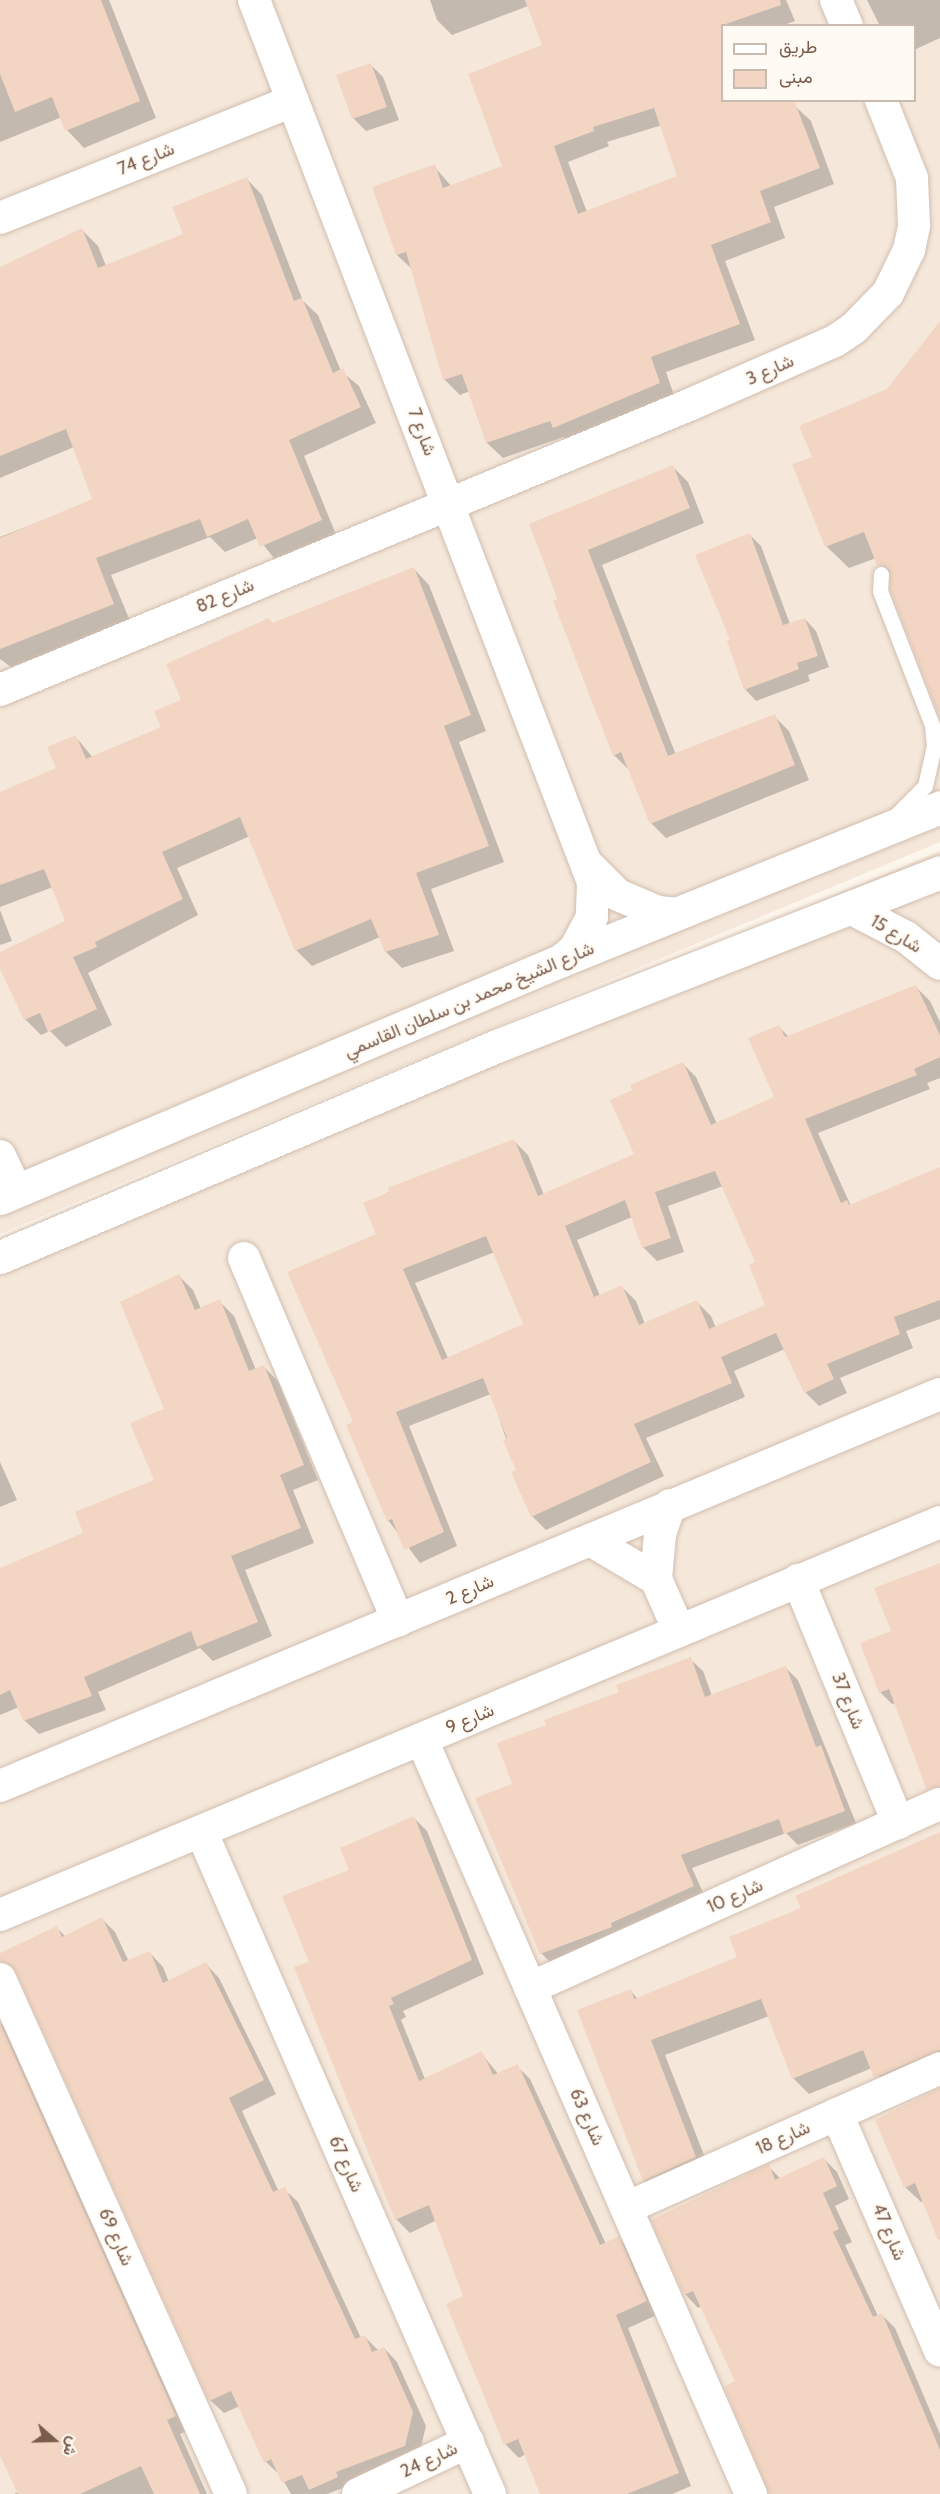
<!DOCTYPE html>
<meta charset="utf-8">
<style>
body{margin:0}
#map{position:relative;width:940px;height:2494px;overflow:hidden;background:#fdf6ec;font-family:Cabin,Vazirmatn,sans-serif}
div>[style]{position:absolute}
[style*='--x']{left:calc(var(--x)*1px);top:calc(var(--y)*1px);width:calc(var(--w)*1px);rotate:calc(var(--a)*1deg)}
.residential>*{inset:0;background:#f5e8da}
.shadow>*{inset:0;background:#0003}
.building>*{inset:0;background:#f3d5c3}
.roads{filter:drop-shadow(0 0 2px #d1beb0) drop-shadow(0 0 2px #d1beb0)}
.service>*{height:15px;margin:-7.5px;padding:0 7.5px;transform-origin:7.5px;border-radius:7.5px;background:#fff}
.minor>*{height:32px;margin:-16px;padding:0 16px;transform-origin:16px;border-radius:16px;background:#fff}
.secondary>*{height:33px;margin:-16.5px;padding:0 16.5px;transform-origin:16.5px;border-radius:16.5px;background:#fff}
span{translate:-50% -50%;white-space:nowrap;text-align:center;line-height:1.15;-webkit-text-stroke:4.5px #fffaf3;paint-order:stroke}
.street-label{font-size:18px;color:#7a5c4d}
.legend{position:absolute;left:721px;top:24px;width:195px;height:78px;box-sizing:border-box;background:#fffaf3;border:2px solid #cabbb1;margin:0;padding:8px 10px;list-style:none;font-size:18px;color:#7a5c4d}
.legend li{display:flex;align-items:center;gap:12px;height:30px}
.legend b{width:30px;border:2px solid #cabbb1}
.north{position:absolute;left:24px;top:2410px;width:60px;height:60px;-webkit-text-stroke:4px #fffaf3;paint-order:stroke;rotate:110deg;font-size:16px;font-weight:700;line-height:24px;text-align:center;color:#7a5c4d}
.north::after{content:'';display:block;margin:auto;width:21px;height:27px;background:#7a5c4d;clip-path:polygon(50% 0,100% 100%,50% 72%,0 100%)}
</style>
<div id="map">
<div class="residential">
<i style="clip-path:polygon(evenodd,0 0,940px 0,940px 842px,0 1234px,0 0,722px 26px,914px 26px,914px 100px,722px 100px,722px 26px)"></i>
<i style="clip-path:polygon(940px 851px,940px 2494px,0 2494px,0 1241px)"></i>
</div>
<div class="shadow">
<i style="clip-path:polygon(0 0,109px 0,156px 118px,84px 148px,67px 130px,62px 117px,0 142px)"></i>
<i style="clip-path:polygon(evenodd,430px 0,786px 0,795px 21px,781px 26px,722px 26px,722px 100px,795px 106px,811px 121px,834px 184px,774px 207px,785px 238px,725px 261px,755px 340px,666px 372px,675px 398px,569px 443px,564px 437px,503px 458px,487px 443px,470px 391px,460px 395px,445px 380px,413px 270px,397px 255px,434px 166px,451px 186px,504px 167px,544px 46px,528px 6px,452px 35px,437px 20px,430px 0,662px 125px,679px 177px,587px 212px,568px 162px,609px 146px,607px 142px,662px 125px)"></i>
<i style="clip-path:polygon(867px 0,940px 0,940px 38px,914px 50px,914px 26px,880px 26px)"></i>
<i style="clip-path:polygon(370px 64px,383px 77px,399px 120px,366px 131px,353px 118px)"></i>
<i style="clip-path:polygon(246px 178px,262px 195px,303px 301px,318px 315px,341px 371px,359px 386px,376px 423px,304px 456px,337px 537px,277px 562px,258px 538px,225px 552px,210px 537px,111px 575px,130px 621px,11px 667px,0 659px,0 537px,94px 500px,74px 447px,0 478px,0 268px,82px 230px,98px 246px,106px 266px,185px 235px)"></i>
<i style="clip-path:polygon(940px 351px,940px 710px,891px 577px,876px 558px,849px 568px,826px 546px,814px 458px,888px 391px)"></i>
<i style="clip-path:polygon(673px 467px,688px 482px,704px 523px,602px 565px,676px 755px,774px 716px,789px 731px,809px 780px,666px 838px,651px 823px,630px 771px,614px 755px,531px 525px)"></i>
<i style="clip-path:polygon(750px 535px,761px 546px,790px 624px,805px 619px,816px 631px,829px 667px,808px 675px,810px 681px,756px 701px,745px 689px,732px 641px)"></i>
<i style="clip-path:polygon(414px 569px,429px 585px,486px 731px,459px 742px,504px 862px,431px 889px,454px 951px,402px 968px,386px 952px,380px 937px,312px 966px,296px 950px,250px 836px,177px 868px,198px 915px,88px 973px,112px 1025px,66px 1047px,50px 1031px,41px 1035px,25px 1019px,0 966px,0 954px,67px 922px,53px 887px,0 907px,0 805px,57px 769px,76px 737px,93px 758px,163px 728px,183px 700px,269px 620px,273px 624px)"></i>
<i style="clip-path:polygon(0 910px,12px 941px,0 945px)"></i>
<i style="clip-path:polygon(evenodd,916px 987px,930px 1001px,940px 1022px,940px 1078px,927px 1083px,930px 1089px,818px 1133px,851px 1206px,940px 1168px,940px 1319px,906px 1331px,913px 1348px,840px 1378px,847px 1393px,819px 1406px,805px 1392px,785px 1349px,734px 1371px,745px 1397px,646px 1438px,664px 1476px,546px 1530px,532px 1516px,491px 1394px,409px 1426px,457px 1546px,420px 1563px,388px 1520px,355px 1423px,378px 1235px,365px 1204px,418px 1177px,514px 1141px,528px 1155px,544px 1195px,636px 1154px,634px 1091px,682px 1063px,696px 1077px,717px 1124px,776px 1098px,779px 1027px,789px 1037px,916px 987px,723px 1186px,757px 1263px,767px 1306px,716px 1328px,711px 1316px,697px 1302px,645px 1324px,636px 1301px,622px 1287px,600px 1296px,577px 1240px,632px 1217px,643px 1247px,657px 1261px,684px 1252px,668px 1206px,723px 1186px,916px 987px,495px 1252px,525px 1325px,448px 1358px,415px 1283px,495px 1252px)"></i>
<i style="clip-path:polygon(179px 1276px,193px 1290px,201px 1309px,219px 1301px,234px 1316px,256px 1370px,264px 1367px,278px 1381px,318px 1480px,293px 1490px,314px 1543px,245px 1570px,272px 1636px,213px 1661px,200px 1648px,98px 1692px,106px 1710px,39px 1734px,24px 1720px,19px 1707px,0 1715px,0 1570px,85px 1534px,156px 1481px)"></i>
<i style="clip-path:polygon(0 1462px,17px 1500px,0 1507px)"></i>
<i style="clip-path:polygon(940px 1565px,940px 1783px,895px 1703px,892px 1704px,880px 1692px,893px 1632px)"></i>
<i style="clip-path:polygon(690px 1659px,703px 1671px,712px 1696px,786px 1668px,798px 1680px,856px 1823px,798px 1845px,786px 1833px,692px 1868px,706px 1899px,554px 1966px,541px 1953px,514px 1785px,548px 1726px)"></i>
<i style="clip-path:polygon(414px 1818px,427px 1831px,484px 1974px,403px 2011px,406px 2017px,401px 2020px,425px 2079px,481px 2053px,499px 2075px,517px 2066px,530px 2079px,606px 2244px,618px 2238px,631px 2251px,659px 2314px,628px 2328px,691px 2486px,672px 2494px,542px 2494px,526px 2454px,519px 2458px,506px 2445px,447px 2305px,465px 2297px,437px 2220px,410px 2233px,397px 2220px,296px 1968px,311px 1963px,351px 1870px)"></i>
<i style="clip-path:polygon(940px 1833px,940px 2071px,891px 2092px,872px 2068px,809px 2094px,793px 2078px,769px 2016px,665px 2055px,711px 2173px,660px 2195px,644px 2180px,630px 1990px,638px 1999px,739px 1958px,803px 1909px)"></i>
<i style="clip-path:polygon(102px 1919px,115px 1932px,129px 1962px,150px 1953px,163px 1967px,169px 1982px,206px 1964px,219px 1978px,276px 2094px,242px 2111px,279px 2192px,284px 2189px,298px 2202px,361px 2338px,364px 2336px,379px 2351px,384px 2348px,397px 2362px,426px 2426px,418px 2459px,327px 2494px,291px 2494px,280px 2475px,266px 2462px,240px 2406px,224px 2413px,210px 2400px,56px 1927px,66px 1937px)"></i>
<i style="clip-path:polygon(0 2023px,12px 2035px,189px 2430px,180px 2434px,207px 2494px,14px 2494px,18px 2492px,0 2452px)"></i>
<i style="clip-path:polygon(940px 2088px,940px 2239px,924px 2201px,921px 2202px,905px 2187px)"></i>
<i style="clip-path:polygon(824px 2159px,837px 2172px,849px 2199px,835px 2206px,852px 2242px,845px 2245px,878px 2316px,882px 2315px,895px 2328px,940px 2434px,940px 2494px,787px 2494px,702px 2306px,698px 2308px,685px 2294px,768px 2166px,781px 2179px)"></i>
</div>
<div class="building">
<i style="clip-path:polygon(0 0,101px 0,140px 101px,65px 131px,52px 97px,15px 112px,0 74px)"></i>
<i style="clip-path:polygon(evenodd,525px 0,780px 0,781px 5px,723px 25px,723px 100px,794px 100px,820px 168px,760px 191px,771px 222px,711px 245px,740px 324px,651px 357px,660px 383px,553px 428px,550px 421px,486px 443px,462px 374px,443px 380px,406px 252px,396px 255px,372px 187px,435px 164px,443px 188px,502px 166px,468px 74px,542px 45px,525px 0,654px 108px,677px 176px,578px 214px,554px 146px,594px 131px,593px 127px,654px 108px)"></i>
<i style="clip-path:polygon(371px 63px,387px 107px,352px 119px,336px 75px)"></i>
<i style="clip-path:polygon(247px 177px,294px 301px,302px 298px,333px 373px,343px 368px,361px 407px,289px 440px,322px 520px,260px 547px,248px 519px,207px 537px,200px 519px,96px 558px,114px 604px,0 649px,0 538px,92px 499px,66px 429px,0 456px,0 267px,82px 228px,98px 268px,183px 234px,172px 207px)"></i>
<i style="clip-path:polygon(940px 321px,940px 716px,939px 716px,890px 589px,889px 569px,877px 565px,864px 532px,825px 547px,792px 464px,812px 457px,799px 426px,887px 389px)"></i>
<i style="clip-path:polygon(673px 465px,690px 508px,588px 550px,668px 756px,775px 714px,795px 765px,650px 824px,621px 752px,613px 756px,553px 601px,558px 599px,529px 524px)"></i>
<i style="clip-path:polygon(750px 533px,783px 625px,805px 618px,818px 656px,797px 663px,799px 669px,744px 690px,727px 641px,730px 640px,695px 555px)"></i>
<i style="clip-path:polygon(414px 567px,471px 715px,444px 726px,489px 846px,416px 873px,439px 935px,385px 952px,371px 919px,295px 951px,240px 817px,162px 852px,183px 899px,95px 942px,97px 947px,73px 957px,97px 1009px,48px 1032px,40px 1013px,24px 1020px,0 969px,0 952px,65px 921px,44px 869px,0 885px,0 792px,56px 768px,47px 747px,76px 735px,86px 759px,161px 727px,154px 711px,181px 700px,166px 664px,269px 618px,272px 623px)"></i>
<i style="clip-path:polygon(evenodd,916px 985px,940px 1035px,940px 1057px,914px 1069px,917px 1075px,805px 1119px,841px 1203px,847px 1200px,849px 1205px,940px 1167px,940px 1300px,894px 1317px,900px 1334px,827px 1364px,834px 1379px,804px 1393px,776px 1333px,721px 1357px,732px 1383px,634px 1424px,651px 1462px,531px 1517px,511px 1472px,516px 1470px,503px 1441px,507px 1438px,483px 1378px,396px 1412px,444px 1532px,404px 1550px,392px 1519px,387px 1521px,346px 1425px,353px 1422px,287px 1272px,376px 1234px,363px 1203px,389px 1192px,388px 1188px,514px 1139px,538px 1196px,634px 1154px,610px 1100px,632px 1090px,630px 1085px,683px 1062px,711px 1125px,774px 1097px,748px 1038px,779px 1025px,785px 1037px,916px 985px,715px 1171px,755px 1262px,749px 1265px,765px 1305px,709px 1329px,697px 1300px,639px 1325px,622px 1285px,594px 1297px,565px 1226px,625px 1200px,642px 1248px,671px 1238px,655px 1192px,715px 1171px,916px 985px,486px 1236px,523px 1324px,442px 1360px,403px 1269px,486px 1236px)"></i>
<i style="clip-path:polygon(179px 1274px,195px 1310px,220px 1299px,249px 1371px,264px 1365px,304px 1465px,280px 1475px,301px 1528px,231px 1556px,258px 1622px,197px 1647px,191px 1631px,84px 1677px,92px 1696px,23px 1721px,10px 1690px,0 1695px,0 1568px,83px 1533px,75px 1512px,154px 1480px,130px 1423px,164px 1409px,120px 1302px)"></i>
<i style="clip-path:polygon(940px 1563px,940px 1786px,927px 1790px,889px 1689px,879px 1693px,860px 1643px,891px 1631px,874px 1588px)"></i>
<i style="clip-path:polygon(691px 1657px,705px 1697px,786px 1666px,816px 1747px,821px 1745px,845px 1811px,784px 1834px,779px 1819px,681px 1855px,694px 1886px,611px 1923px,612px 1927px,540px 1954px,475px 1798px,512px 1784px,497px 1743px,546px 1725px,544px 1720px,619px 1692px,616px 1685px)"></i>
<i style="clip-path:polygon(414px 1816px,472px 1960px,391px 1998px,394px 2004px,389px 2006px,419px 2081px,482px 2051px,493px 2075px,518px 2064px,600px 2245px,619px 2236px,647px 2301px,616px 2315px,679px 2473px,627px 2494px,540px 2494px,518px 2439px,504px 2445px,446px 2304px,463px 2296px,429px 2205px,395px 2220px,294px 1967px,309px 1962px,282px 1896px,349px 1870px,340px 1848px)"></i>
<i style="clip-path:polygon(940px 1832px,940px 2050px,874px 2078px,863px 2050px,792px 2079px,761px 1999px,651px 2040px,696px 2157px,643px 2181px,577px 2010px,631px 1989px,634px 1999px,737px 1957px,729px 1937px,801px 1908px,795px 1896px)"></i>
<i style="clip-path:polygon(102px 1917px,123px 1962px,150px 1951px,163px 1983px,206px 1962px,264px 2080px,229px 2098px,273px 2192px,285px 2187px,355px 2339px,365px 2335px,372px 2352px,384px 2347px,413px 2412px,405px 2446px,336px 2472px,338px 2477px,309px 2490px,302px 2475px,282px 2483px,271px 2459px,264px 2463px,231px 2391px,209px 2401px,16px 1972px,0 1961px,0 1953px,57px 1926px,62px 1937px)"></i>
<i style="clip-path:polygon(0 2023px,176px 2416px,167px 2420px,200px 2494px,154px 2494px,141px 2466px,80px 2494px,18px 2494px,0 2456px)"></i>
<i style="clip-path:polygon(940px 2088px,940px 2239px,938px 2240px,915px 2183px,904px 2188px,875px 2120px)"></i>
<i style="clip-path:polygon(824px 2157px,837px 2186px,823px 2193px,839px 2229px,833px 2232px,873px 2317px,882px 2313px,940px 2450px,940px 2494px,769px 2494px,724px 2386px,735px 2381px,693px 2291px,684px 2295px,651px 2220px,769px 2164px,775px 2180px)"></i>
</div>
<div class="roads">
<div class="service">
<i style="--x:881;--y:574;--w:17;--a:93"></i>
<i style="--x:880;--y:591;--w:144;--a:68.8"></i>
<i style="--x:932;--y:725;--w:21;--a:85"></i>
<i style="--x:934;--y:746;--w:41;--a:102.7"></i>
<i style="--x:925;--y:786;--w:41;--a:135"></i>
</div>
<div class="minor">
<i style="--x:254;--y:0;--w:945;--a:68.98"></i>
<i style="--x:593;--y:882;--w:35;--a:92"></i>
<i style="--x:592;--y:917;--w:36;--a:118"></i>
<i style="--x:575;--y:949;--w:17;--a:140"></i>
<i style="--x:836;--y:0;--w:28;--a:67"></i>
<i style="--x:0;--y:218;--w:315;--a:-21.8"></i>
<i style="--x:0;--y:690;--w:746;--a:-22.47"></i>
<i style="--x:689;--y:405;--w:159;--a:-23.7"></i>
<i style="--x:835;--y:341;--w:23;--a:-34"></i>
<i style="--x:854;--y:328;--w:49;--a:-45.8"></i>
<i style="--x:888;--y:293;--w:48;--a:-64"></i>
<i style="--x:909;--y:250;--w:25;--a:-78"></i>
<i style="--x:914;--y:226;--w:48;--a:-92.4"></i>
<i style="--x:912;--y:178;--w:84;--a:-111.7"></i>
<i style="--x:588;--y:865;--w:42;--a:45"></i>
<i style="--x:618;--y:895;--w:43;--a:23"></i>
<i style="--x:658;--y:912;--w:21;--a:5"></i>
<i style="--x:850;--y:908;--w:63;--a:27.4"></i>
<i style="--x:906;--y:937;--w:43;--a:38.5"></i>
<i style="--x:0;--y:1156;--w:38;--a:65"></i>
<i style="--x:244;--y:1258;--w:394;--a:67"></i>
<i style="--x:670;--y:1505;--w:31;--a:109"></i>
<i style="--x:660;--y:1534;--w:45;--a:95.1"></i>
<i style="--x:656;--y:1579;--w:57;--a:66.1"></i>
<i style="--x:590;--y:1540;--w:77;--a:30.6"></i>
<i style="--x:798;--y:1580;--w:263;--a:67.6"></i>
<i style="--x:422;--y:1740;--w:823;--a:66.43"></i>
<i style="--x:0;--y:1786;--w:1018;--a:-22.64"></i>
<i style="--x:202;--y:1833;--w:721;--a:66.46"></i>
<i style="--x:0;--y:1915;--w:1019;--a:-22.69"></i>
<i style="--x:0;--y:1979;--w:564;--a:65.84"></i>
<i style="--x:530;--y:1988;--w:449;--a:-24.2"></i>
<i style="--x:837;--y:2114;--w:258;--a:66.5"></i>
<i style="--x:626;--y:2208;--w:344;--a:-24"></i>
<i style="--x:358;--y:2494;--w:122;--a:-25.3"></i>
</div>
<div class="secondary">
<i style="--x:0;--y:1198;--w:610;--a:-22.95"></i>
<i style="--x:562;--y:960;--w:408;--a:-22"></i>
<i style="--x:0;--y:1257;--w:542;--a:-23.02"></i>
<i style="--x:499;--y:1045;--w:474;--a:-21.4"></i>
</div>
</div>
<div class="street-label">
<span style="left:146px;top:159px;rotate:-22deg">شارع 74</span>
<span style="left:770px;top:370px;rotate:-24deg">شارع 3</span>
<span style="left:422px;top:432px;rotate:69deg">شارع 7</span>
<span style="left:225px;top:596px;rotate:-23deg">شارع 82</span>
<span style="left:896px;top:934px;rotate:31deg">شارع 15</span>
<span style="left:469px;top:1000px;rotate:-23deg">شارع الشيخ محمد بن سلطان القاسمي</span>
<span style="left:470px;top:1590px;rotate:-23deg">شارع 2</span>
<span style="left:848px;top:1701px;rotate:68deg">شارع 37</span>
<span style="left:470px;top:1719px;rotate:-23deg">شارع 9</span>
<span style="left:735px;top:1896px;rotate:-24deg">شارع 10</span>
<span style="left:587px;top:2117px;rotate:66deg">شارع 63</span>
<span style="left:783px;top:2138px;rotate:-24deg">شارع 18</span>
<span style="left:346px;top:2164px;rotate:66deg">شارع 67</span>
<span style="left:889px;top:2232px;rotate:67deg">شارع 47</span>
<span style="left:116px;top:2237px;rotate:66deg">شارع 69</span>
<span style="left:429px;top:2460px;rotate:-25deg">شارع 24</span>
</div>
<ul class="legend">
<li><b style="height:8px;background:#fff"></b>طريق</li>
<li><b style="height:16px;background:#f3d5c3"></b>مبنى</li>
</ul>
<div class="north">ش</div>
</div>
